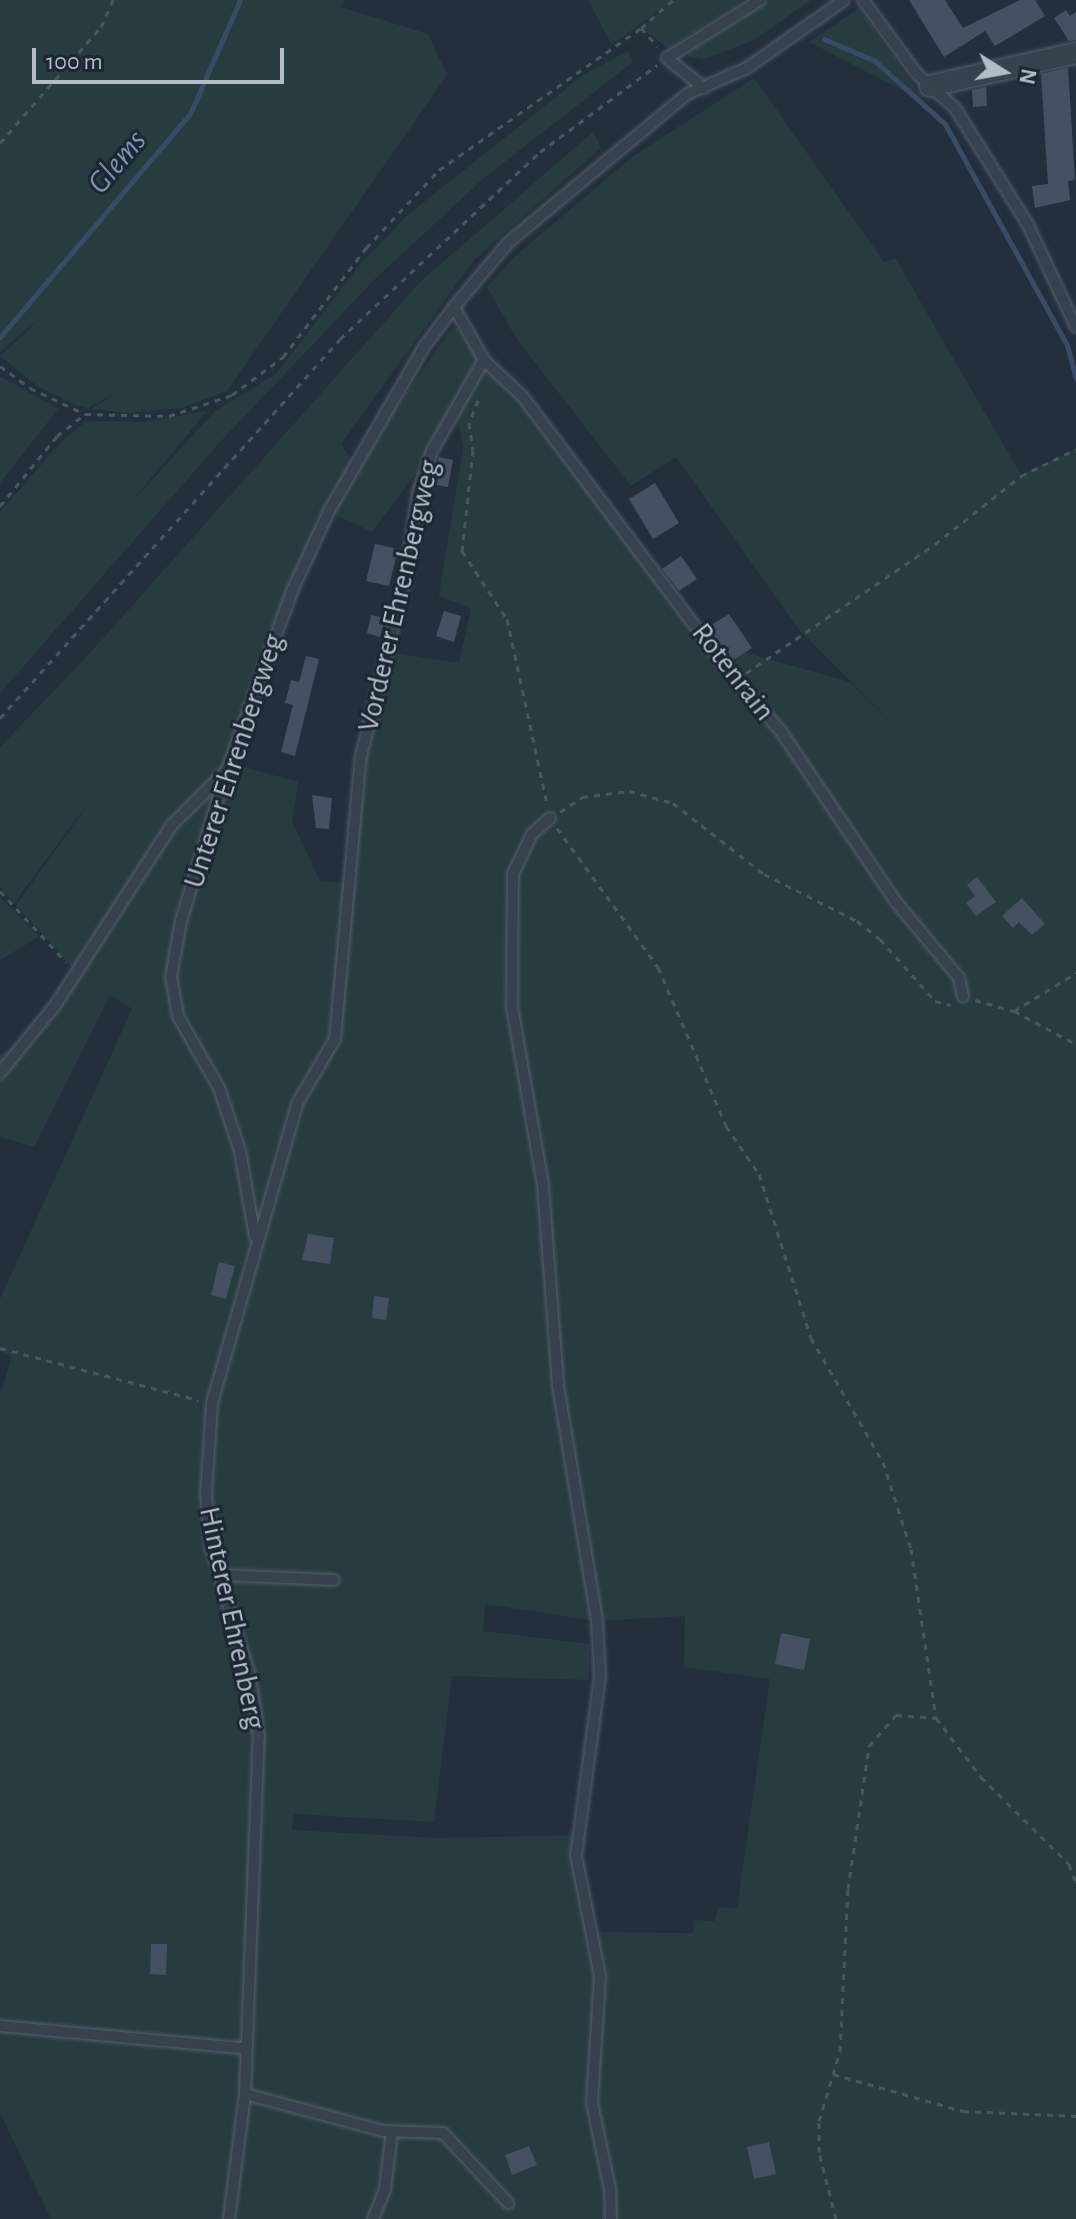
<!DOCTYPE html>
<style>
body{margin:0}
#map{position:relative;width:1076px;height:2219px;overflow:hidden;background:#242f3e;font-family:"Alegreya Sans",sans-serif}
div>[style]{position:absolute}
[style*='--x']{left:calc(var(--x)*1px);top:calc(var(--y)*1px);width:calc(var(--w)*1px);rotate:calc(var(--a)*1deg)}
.green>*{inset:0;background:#263c3f}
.stream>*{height:5px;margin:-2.5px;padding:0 2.5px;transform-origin:2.5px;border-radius:2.5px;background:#394c67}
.building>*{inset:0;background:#455162}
.path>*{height:3px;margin-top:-1.5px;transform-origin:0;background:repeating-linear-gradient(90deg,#44595c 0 6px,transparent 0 12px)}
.roads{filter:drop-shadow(0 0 2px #565f6c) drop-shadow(0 0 2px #565f6c)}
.service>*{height:10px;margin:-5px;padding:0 5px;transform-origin:5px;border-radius:5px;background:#38414e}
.minor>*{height:20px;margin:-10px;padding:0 10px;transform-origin:10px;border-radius:10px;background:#38414e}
span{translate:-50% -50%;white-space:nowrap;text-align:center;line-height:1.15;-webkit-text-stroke:6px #1d2633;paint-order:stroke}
.street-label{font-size:30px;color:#b4bcc9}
.water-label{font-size:32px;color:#7c92b1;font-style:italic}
.north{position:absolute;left:964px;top:32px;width:80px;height:80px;-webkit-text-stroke:6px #1d2633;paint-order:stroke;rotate:101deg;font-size:22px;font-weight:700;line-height:32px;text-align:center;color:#b4bcc9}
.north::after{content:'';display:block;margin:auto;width:28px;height:36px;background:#b4bcc9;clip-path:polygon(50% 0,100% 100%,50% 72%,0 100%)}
.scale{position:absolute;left:32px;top:48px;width:252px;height:36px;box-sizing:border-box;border:4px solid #b4bcc9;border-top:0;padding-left:10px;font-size:24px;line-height:28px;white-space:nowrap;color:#b4bcc9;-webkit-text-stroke:6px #1d2633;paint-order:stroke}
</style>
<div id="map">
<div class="green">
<i style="clip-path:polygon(0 0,345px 0,341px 7px,428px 34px,447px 75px,227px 391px,181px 408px,130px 413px,91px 409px,115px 393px,88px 408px,76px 405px,37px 386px,0 356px,44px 315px,0 352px)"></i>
<i style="clip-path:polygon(588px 0,746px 0,668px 48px,641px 28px,668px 4px,612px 45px)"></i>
<i style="clip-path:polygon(770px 0,811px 0,754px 40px,702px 60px,685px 55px)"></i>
<i style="clip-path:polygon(859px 8px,925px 102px,809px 42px)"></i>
<i style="clip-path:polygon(628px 51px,633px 62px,484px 178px,374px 280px,222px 440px,0 693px,0 512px,60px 443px,86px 421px,144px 422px,207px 411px,128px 506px,215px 411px,276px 374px,362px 262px,409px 214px,586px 73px)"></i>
<i style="clip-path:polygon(evenodd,754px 78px,884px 262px,895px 258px,1021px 475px,1076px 449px,1076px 2219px,51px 2219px,0 2113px,0 1395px,12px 1357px,0 1351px,0 1299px,132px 1009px,110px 995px,34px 1147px,0 1137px,0 1054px,29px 1038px,77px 973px,16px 905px,100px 788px,14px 903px,0 887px,0 747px,91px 652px,421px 281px,593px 132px,601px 148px,474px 260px,341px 444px,355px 466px,454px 325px,478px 356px,432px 451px,372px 532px,329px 512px,264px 659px,208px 845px,237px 765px,298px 782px,292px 821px,320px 881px,345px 883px,330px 1047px,361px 756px,388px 652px,459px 663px,471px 609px,439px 596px,463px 448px,457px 415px,484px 360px,505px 379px,708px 642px,850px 682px,919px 749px,800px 631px,676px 457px,631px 486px,516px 338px,487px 287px,514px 257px,632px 157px,754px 78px,299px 1090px,229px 1333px,255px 1232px,299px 1090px,754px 78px,485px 1604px,597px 1621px,685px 1616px,684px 1667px,770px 1679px,737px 1908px,718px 1907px,715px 1921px,694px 1920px,693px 1933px,590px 1932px,578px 1835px,437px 1838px,292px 1830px,294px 1814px,434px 1822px,452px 1676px,589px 1680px,590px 1644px,483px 1631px,485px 1604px)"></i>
<i style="clip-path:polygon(2px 377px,58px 409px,0 483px,0 378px)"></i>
<i style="clip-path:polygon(0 896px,39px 937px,0 960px)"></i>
</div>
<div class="stream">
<i style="--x:824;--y:39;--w:56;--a:23.3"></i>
<i style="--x:875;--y:61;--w:94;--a:42"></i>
<i style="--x:945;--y:124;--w:252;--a:61.1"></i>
<i style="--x:1067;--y:345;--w:34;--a:75"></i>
<i style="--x:0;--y:337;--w:293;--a:-49.6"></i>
<i style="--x:190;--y:114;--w:124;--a:-66.3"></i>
</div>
<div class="building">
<i style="clip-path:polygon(909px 0,945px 0,963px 28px,1020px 0,1035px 0,1045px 16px,995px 46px,985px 31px,944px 57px)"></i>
<i style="clip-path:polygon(1066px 10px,1070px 16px,1076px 12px,1076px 40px,1069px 41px,1054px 18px)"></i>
<i style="clip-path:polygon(1068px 68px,1075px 180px,1068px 181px,1070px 200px,1035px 208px,1032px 186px,1048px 184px,1041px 74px)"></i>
<i style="clip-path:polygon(986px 87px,987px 106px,973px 107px,972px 90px)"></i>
<i style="clip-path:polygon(439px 457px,453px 460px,448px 487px,431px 484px)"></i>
<i style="clip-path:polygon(655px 483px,679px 523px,653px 539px,629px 499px)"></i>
<i style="clip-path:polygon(375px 544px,398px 549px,389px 586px,366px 581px)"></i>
<i style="clip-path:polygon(681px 556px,697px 579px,679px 591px,662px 569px)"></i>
<i style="clip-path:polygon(444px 611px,461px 616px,454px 642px,436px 636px)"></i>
<i style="clip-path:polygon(729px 614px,752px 648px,731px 661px,708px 627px)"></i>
<i style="clip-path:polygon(371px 615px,385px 618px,380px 637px,367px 633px)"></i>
<i style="clip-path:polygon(306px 656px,319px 659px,295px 756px,281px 752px,293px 705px,285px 703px,291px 680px,299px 682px)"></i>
<i style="clip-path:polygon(312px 795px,332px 798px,329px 829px,316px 828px)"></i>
<i style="clip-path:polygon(977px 877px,996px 902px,976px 916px,966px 903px,975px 896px,967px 885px)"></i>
<i style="clip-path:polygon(1022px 898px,1045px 924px,1032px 935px,1019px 922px,1013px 928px,1002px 916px)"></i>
<i style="clip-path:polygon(308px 1234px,334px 1238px,330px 1264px,302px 1260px)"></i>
<i style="clip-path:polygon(219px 1262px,235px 1266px,226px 1299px,211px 1295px)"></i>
<i style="clip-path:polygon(374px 1296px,389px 1298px,386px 1320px,372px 1318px)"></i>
<i style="clip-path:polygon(781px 1633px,810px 1639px,804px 1670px,775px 1664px)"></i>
<i style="clip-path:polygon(151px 1944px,167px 1944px,166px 1975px,150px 1974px)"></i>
<i style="clip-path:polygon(769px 2142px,776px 2174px,754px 2179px,747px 2147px)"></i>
<i style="clip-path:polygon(529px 2146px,537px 2165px,512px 2175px,505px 2155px)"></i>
</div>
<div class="path">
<i style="--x:641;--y:28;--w:43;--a:-41.2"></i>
<i style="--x:0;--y:143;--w:154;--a:-49"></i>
<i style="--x:101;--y:27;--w:30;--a:-66"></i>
<i style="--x:0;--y:366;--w:37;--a:36"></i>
<i style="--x:30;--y:388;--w:61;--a:25.3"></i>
<i style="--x:85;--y:414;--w:84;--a:1.4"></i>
<i style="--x:169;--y:416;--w:66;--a:-18.4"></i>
<i style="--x:232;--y:395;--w:64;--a:-36.7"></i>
<i style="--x:283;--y:357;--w:137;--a:-52.7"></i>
<i style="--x:366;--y:248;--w:107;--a:-46.9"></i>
<i style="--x:439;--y:170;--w:247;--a:-35.1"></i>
<i style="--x:641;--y:28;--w:25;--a:48"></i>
<i style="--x:478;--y:400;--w:25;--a:111"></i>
<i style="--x:469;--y:423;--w:27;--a:82"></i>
<i style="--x:473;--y:450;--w:102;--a:96.2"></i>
<i style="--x:462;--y:551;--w:82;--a:56.5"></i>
<i style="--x:507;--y:619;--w:189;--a:77.8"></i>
<i style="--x:0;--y:506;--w:90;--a:-50.8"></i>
<i style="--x:57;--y:436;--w:36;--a:-38"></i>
<i style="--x:746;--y:673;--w:229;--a:-34.3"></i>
<i style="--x:935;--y:544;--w:110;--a:-38.3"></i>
<i style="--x:1021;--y:476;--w:61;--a:-26.1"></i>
<i style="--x:0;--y:718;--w:509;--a:-48.1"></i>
<i style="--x:340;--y:339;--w:274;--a:-43.1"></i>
<i style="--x:540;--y:152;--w:146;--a:-36.6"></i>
<i style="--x:560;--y:812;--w:27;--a:-34"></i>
<i style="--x:582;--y:797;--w:47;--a:-7.3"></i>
<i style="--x:629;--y:791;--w:46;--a:15.3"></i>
<i style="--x:673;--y:803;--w:115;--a:38"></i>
<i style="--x:764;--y:874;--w:104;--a:26.8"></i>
<i style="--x:857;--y:921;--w:29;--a:38"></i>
<i style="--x:880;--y:939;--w:83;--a:48.4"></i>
<i style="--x:935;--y:1001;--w:16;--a:14"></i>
<i style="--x:557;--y:828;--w:172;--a:54"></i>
<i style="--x:658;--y:967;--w:173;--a:66.8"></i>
<i style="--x:726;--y:1126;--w:58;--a:55.5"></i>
<i style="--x:759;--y:1174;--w:172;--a:72.4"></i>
<i style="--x:811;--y:1338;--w:143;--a:59.9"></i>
<i style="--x:883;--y:1462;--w:91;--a:72.2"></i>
<i style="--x:911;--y:1549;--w:171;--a:81.6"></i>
<i style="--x:936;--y:1718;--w:74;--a:52.7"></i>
<i style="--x:981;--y:1777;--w:124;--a:44.7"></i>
<i style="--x:1069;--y:1864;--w:20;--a:70"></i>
<i style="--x:0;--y:891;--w:97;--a:47.1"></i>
<i style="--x:975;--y:1000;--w:41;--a:15.8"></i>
<i style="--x:1014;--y:1011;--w:70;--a:28"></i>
<i style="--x:1014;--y:1011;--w:73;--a:-31.5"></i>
<i style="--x:0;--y:1348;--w:205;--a:14.7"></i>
<i style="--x:833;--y:2074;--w:135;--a:15.9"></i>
<i style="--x:963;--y:2111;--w:113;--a:2.5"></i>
<i style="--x:836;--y:2219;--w:69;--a:-104.2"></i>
<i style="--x:819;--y:2152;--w:31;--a:-90"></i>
<i style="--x:819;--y:2121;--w:73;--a:-73.3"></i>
<i style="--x:840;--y:2051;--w:162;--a:-87.2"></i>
<i style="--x:848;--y:1889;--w:145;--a:-81.6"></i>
<i style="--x:869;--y:1746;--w:41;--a:-48.9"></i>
<i style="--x:896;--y:1715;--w:40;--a:4.3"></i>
</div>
<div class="roads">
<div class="service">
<i style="--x:863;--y:0;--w:90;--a:54"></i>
<i style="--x:916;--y:73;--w:52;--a:41.9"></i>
<i style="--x:955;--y:108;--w:138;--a:58"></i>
<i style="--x:1028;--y:225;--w:113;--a:64.8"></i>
<i style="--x:704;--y:88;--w:48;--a:-141"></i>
<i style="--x:667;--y:58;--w:110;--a:-31.9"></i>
<i style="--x:484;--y:360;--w:54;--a:43.5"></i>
<i style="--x:523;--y:397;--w:355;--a:53.1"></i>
<i style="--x:736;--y:681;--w:66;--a:48.1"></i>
<i style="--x:780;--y:730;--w:207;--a:56"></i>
<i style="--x:896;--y:902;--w:99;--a:50.3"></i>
<i style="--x:959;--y:978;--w:19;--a:78"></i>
<i style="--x:550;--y:818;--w:24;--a:138"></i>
<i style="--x:532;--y:834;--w:44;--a:115.4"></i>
<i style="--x:513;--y:874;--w:133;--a:90.4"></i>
<i style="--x:512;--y:1007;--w:181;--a:80.1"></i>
<i style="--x:543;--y:1185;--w:201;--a:85.7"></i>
<i style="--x:558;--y:1385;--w:239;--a:80.6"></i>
<i style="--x:597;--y:1621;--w:55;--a:86.9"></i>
<i style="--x:600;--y:1676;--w:181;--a:97.6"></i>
<i style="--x:576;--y:1855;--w:123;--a:78.8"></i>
<i style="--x:600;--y:1976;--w:127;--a:93.6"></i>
<i style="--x:592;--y:2103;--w:88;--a:78.2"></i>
<i style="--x:610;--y:2189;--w:30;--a:88"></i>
<i style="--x:0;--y:1073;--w:89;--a:-50.9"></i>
<i style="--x:56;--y:1004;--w:212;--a:-57.1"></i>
<i style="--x:171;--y:826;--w:79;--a:-45"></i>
<i style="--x:255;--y:1237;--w:87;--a:-99.9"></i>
<i style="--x:240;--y:1151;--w:66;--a:-108.4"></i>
<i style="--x:219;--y:1088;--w:83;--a:-119.7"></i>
<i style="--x:178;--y:1016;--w:40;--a:-100"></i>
<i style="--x:171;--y:977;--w:57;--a:-79.9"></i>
<i style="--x:181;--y:921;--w:158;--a:-73.1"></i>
<i style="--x:227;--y:770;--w:193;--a:-70"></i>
<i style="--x:293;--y:589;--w:86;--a:-65.2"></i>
<i style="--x:329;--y:511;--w:190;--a:-59.9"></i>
<i style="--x:424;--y:347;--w:50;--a:-53.1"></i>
<i style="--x:220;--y:1575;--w:114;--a:2.5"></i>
<i style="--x:0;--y:2026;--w:245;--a:5.2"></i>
<i style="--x:245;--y:2094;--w:143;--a:15"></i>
<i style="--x:383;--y:2131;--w:60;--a:1.9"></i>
<i style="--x:443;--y:2133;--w:96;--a:47.1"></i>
<i style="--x:229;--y:2219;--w:126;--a:-82.7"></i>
<i style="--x:245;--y:2094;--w:357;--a:-87.8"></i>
<i style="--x:259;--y:1737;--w:62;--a:-98.4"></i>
<i style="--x:250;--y:1676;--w:134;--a:-106.9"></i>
<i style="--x:211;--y:1548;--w:54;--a:-95.3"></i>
<i style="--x:206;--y:1494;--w:91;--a:-86.2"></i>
<i style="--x:212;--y:1403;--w:313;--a:-74.1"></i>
<i style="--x:298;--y:1102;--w:73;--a:-59.6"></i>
<i style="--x:335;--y:1039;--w:284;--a:-84.8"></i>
<i style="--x:361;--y:756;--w:191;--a:-76"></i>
<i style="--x:407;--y:571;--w:79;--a:-82"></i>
<i style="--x:418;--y:493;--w:44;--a:-71.6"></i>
<i style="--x:432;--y:451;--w:105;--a:-60.3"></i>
<i style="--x:484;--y:360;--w:61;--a:-119.5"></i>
<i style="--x:454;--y:307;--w:85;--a:-49.8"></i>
<i style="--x:509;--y:242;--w:231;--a:-39.7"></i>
<i style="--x:687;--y:94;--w:65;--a:-23.4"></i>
<i style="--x:747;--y:68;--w:118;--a:-35"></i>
<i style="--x:373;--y:2219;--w:32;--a:-68"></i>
<i style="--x:385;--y:2189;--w:58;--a:-83.1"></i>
</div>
<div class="minor">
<i style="--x:930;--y:86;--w:150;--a:-12.7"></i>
</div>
</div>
<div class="street-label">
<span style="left:399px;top:596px;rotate:-77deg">Vorderer Ehrenbergweg</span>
<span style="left:733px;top:672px;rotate:52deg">Rotenrain</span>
<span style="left:234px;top:761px;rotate:-72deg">Unterer Ehrenbergweg</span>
<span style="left:232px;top:1618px;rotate:78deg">Hinterer Ehrenberg</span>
</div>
<div class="water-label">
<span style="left:117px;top:162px;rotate:-50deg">Glems</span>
</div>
<div class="north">N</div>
<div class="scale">100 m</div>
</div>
